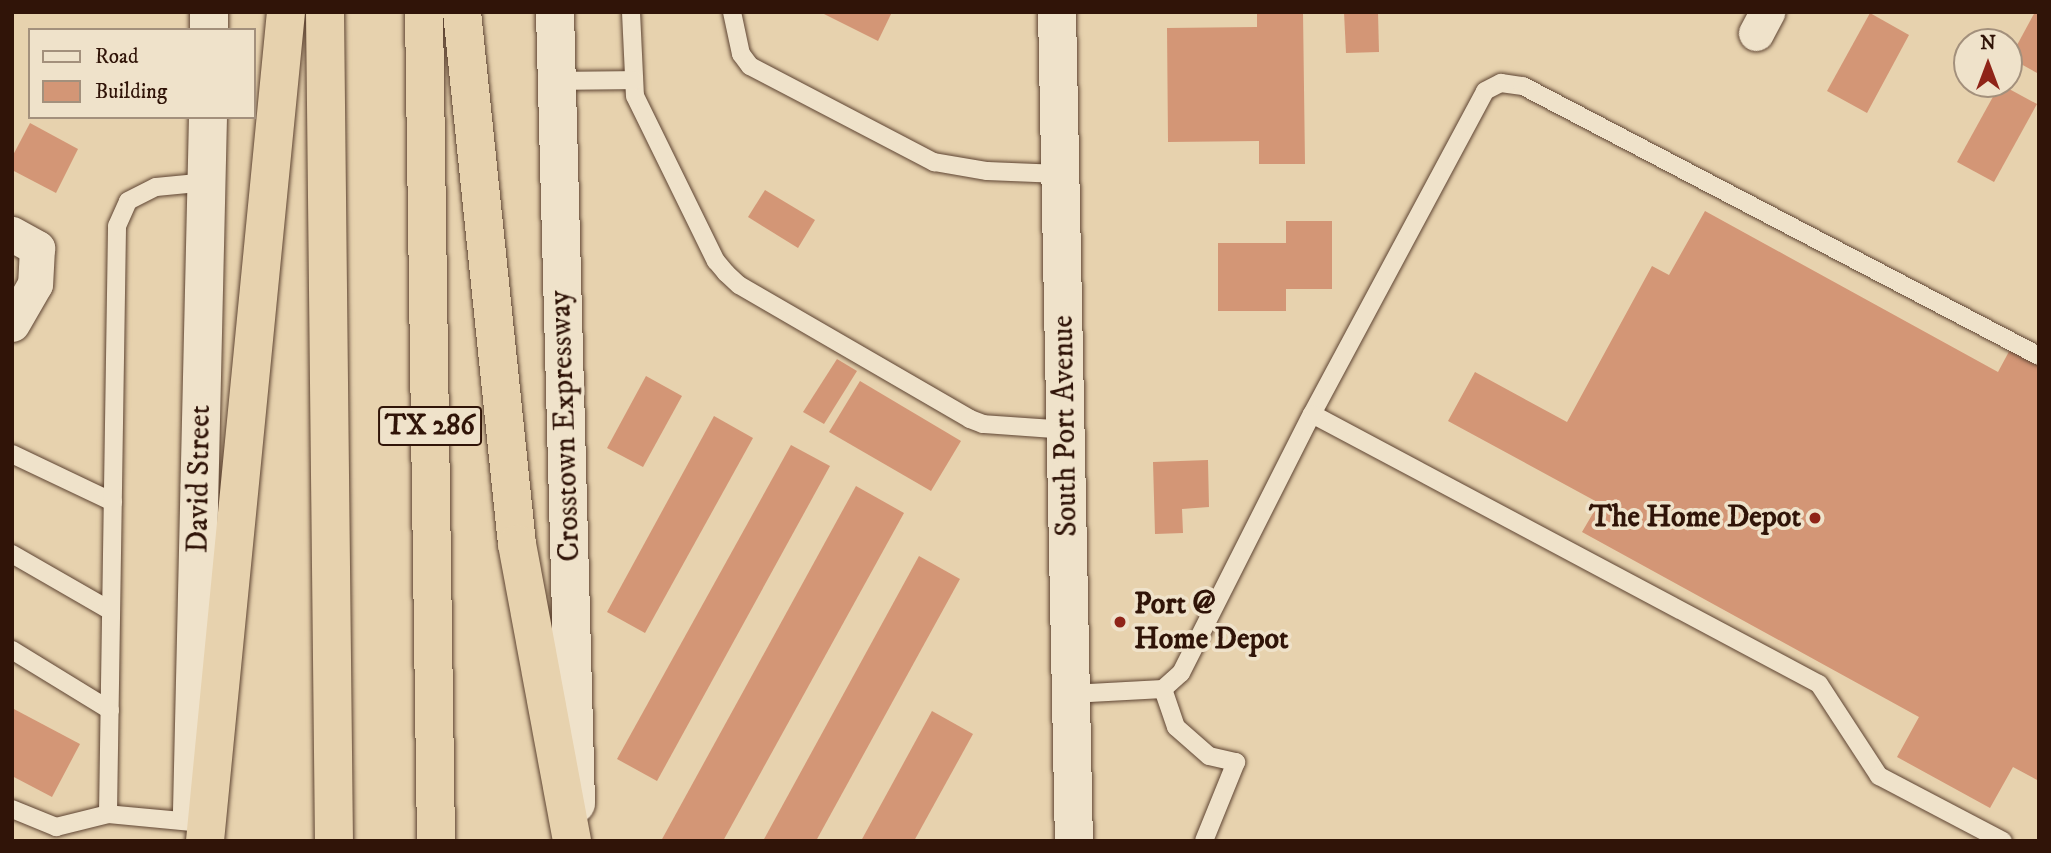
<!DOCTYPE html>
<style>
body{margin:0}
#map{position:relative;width:2051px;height:853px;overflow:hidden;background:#e7d2ae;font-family:"IM FELL DW Pica",serif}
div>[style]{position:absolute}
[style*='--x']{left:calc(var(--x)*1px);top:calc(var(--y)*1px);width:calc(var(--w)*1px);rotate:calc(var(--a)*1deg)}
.building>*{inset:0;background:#d39676}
.roads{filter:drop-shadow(0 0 2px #5e4432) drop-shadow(0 0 2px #5e4432)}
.lane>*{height:18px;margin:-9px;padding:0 9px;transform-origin:9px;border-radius:9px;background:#efe2ca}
.street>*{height:35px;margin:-17.5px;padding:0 17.5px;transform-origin:17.5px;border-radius:17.5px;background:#efe2ca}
.secondary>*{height:38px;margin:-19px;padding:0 19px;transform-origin:19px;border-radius:19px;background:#efe2ca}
.highway>*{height:38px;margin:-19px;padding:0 19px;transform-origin:19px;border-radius:19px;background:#e7d2ae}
.dots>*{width:19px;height:19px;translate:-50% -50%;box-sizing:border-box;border:4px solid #efe2ca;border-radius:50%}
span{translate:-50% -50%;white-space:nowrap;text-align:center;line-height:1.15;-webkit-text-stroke:7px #efe2ca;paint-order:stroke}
.shield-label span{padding:2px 5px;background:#efe2ca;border:2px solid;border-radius:5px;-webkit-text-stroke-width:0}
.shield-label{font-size:28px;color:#301408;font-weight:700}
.street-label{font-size:30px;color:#301408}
.poi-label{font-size:30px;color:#301408;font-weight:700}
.right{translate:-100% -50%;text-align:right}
.left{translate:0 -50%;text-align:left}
.frame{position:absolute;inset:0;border:14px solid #301408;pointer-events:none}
.legend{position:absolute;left:28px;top:28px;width:228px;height:91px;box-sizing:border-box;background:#efe2ca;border:2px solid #a3907c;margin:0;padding:9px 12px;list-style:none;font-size:21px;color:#301408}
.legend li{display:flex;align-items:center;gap:14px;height:35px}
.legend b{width:35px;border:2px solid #a3907c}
.north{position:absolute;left:1953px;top:28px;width:70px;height:70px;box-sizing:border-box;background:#efe2ca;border:2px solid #a3907c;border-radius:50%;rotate:0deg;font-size:19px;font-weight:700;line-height:28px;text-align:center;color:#301408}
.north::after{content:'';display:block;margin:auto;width:24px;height:32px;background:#8f2418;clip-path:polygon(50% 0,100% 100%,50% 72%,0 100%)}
</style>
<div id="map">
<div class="building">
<i style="clip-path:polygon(820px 12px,892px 12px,878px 41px)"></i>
<i style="clip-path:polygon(1257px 12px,1303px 12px,1305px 164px,1259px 164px,1259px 141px,1168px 142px,1167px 28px,1257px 27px)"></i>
<i style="clip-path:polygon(1344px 12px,1378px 12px,1379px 52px,1346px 53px)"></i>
<i style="clip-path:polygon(2035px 12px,2039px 12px,2039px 74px,2010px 58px)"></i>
<i style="clip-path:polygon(1870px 13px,1909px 35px,1867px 113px,1827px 91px)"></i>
<i style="clip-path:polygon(2000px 84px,2037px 104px,1994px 182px,1957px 162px)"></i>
<i style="clip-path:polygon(30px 123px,78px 149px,56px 193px,12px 170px,12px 157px)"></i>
<i style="clip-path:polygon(765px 190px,815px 220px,798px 248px,748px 217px)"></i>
<i style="clip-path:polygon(1705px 211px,1998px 372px,2013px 344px,2039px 358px,2039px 781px,2013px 767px,1990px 808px,1897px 757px,1919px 717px,1582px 532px,1599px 503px,1448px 421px,1475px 372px,1567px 422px,1652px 266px,1669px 275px)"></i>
<i style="clip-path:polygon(1286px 221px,1332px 221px,1332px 289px,1286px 289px,1286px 311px,1218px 311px,1218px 243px,1286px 243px)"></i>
<i style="clip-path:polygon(837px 359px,857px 371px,824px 424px,803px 412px)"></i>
<i style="clip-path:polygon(646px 376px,682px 396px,643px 467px,607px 448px)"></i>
<i style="clip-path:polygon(860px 381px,961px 441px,931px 491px,829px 432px)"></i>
<i style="clip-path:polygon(714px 416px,753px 438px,645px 633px,607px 612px)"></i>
<i style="clip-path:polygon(791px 445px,830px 466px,657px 781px,617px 759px)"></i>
<i style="clip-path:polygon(1208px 460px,1209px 507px,1182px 509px,1183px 533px,1155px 534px,1153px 462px)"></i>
<i style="clip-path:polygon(856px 486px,904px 513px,723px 841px,661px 841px)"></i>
<i style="clip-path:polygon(919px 556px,960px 579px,816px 841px,763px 841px)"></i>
<i style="clip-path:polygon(12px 708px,80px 744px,52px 797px,12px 776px)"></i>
<i style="clip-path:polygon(932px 711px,973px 734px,914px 841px,861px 841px)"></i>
</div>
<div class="roads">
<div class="lane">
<i style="--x:631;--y:12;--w:84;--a:87.3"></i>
<i style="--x:635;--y:96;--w:184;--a:63.9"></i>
<i style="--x:716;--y:261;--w:16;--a:50"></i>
<i style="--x:726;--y:273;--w:18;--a:43"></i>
<i style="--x:739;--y:285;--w:267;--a:30.1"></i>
<i style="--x:970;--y:419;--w:14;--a:21"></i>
<i style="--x:983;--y:424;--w:83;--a:4.1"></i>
<i style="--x:732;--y:12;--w:43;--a:77.9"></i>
<i style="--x:741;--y:54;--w:15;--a:53"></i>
<i style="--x:750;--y:66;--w:208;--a:27.6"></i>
<i style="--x:934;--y:162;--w:54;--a:9.6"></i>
<i style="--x:987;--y:171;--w:73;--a:2.4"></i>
<i style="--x:557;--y:81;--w:77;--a:-0.7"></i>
<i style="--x:1312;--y:414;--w:366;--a:-61.8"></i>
<i style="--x:1485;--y:91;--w:18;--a:-27"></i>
<i style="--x:1501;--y:83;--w:22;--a:8"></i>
<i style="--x:1523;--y:86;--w:582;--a:27.62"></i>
<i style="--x:12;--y:454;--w:112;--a:25.4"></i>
<i style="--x:12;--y:554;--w:114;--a:29.9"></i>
<i style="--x:12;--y:650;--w:115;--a:31.5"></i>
<i style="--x:1163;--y:689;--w:40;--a:71.1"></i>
<i style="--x:1176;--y:727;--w:44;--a:41.3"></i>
<i style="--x:1209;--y:756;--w:28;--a:13"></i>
<i style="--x:1236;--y:762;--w:85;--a:112.1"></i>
<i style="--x:1071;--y:694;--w:92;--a:-3.1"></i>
<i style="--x:1163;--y:689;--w:24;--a:-42"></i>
<i style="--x:1181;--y:673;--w:290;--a:-63.2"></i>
<i style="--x:1312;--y:414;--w:574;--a:28.04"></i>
<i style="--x:1819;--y:684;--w:110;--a:56.9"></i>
<i style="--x:1879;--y:776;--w:140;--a:27.7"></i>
<i style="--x:12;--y:809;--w:48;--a:22.2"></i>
<i style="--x:56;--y:827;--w:54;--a:-14"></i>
<i style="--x:192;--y:822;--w:84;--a:-174.6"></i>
<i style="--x:108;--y:814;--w:588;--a:-89.12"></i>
<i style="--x:117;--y:226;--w:27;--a:-66"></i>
<i style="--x:128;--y:201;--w:31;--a:-27"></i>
<i style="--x:156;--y:187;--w:52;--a:-5.5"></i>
</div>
<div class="street">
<i style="--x:1756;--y:33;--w:24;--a:-62"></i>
<i style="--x:12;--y:234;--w:29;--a:29"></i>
<i style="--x:37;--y:248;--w:36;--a:93"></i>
<i style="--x:35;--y:284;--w:46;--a:119.9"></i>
</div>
<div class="secondary">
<i style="--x:555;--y:12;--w:792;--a:88.48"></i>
<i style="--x:1057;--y:12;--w:829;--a:88.83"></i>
<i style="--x:209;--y:30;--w:18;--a:-90"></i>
<i style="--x:192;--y:811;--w:694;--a:-88.68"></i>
</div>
<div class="highway">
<i style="--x:325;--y:12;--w:829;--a:89.38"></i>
<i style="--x:424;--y:12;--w:829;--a:89.17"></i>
<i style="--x:462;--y:12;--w:535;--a:84.1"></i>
<i style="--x:517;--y:544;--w:302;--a:79.5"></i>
<i style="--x:205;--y:841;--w:833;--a:-84.42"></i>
</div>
</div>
<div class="dots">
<i style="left:1815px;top:518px;background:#8f2418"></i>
<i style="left:1120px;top:622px;background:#8f2418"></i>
</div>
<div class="shield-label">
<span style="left:430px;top:426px">TX 286</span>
</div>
<div class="street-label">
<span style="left:566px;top:426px;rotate:-92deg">Crosstown Expressway</span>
<span style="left:1066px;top:426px;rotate:-91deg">South Port Avenue</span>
<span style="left:200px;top:479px;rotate:-89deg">David Street</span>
</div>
<div class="poi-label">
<span class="right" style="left:1801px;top:518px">The Home Depot</span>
<span class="left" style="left:1134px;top:622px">Port @<br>Home Depot</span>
</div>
<div class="frame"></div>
<ul class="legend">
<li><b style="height:9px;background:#efe2ca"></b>Road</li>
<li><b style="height:19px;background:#d39676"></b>Building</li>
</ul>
<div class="north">N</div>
</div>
